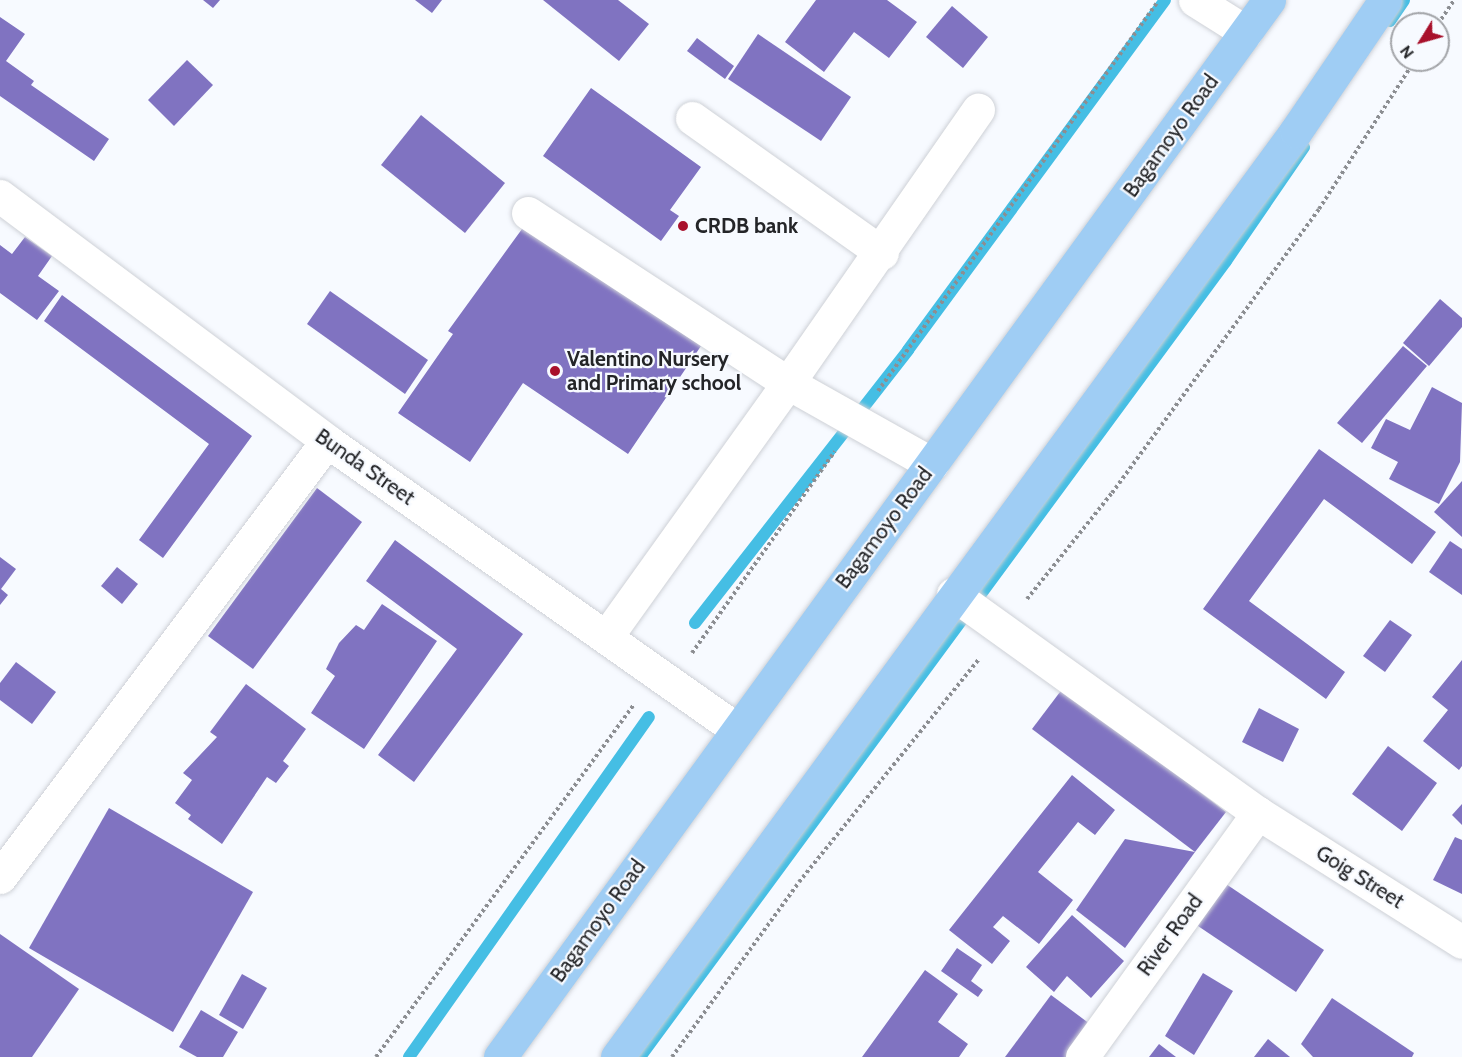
<!DOCTYPE html>
<style>
body{margin:0}
#map{position:relative;width:1462px;height:1057px;overflow:hidden;background:#f7faff;font-family:Cabin,sans-serif}
div>[style]{position:absolute}
[style*='--x']{left:calc(var(--x)*1px);top:calc(var(--y)*1px);width:calc(var(--w)*1px);rotate:calc(var(--a)*1deg)}
.stream>*{height:12px;margin:-6px;padding:0 6px;transform-origin:6px;border-radius:6px;background:#45bee4}
.building>*{inset:0;background:#8073c1}
.path>*{height:4px;margin-top:-2px;transform-origin:0;background:repeating-linear-gradient(90deg,#8c8e92 0 3px,transparent 0 6px)}
.roads{filter:drop-shadow(0 0 2px #ced1d7) drop-shadow(0 0 2px #ced1d7)}
.minor>*{height:33px;margin:-16.5px;padding:0 16.5px;transform-origin:16.5px;border-radius:16.5px;background:#fff}
.highway>*{height:33px;margin:-16.5px;padding:0 16.5px;transform-origin:16.5px;border-radius:16.5px;background:#9fcdf4}
.dots>*{width:16px;height:16px;translate:-50% -50%;box-sizing:border-box;border:3px solid #f7faff;border-radius:50%}
span{translate:-50% -50%;white-space:nowrap;text-align:center;line-height:1.15;-webkit-text-stroke:4.5px #f7faff;paint-order:stroke}
.street-label{font-size:21px;color:#242528}
.poi-label{font-size:21px;color:#242528;font-weight:700}
.left{translate:0 -50%;text-align:left}
.north{position:absolute;left:1390px;top:12px;width:60px;height:60px;box-sizing:border-box;background:#f7faff;border:2px solid #a3a5a9;border-radius:50%;rotate:233deg;font-size:16px;font-weight:700;line-height:24px;text-align:center;color:#242528}
.north::after{content:'';display:block;margin:auto;width:21px;height:27px;background:#a8102b;clip-path:polygon(50% 0,100% 100%,50% 72%,0 100%)}
</style>
<div id="map">
<div class="stream">
<i style="--x:1390;--y:21;--w:25;--a:-56"></i>
<i style="--x:695;--y:623;--w:346;--a:-52"></i>
<i style="--x:908;--y:350;--w:434;--a:-53.7"></i>
<i style="--x:409;--y:1057;--w:416;--a:-54.8"></i>
<i style="--x:640;--y:1057;--w:988;--a:-53.64"></i>
<i style="--x:1226;--y:261;--w:138;--a:-55.6"></i>
</div>
<div class="building">
<i style="clip-path:polygon(203px 0,220px 0,213px 8px)"></i>
<i style="clip-path:polygon(415px 0,442px 0,432px 13px)"></i>
<i style="clip-path:polygon(543px 0,618px 0,649px 24px,619px 61px)"></i>
<i style="clip-path:polygon(816px 0,887px 0,917px 22px,889px 58px,854px 32px,824px 72px,785px 42px)"></i>
<i style="clip-path:polygon(952px 6px,988px 37px,963px 68px,926px 37px)"></i>
<i style="clip-path:polygon(0 17px,25px 34px,6px 61px,34px 81px,31px 85px,109px 139px,94px 161px,0 96px)"></i>
<i style="clip-path:polygon(758px 34px,851px 97px,821px 141px,728px 79px)"></i>
<i style="clip-path:polygon(697px 38px,734px 66px,725px 79px,687px 51px)"></i>
<i style="clip-path:polygon(187px 60px,213px 85px,174px 126px,148px 100px)"></i>
<i style="clip-path:polygon(591px 88px,701px 167px,670px 210px,679px 216px,661px 241px,543px 156px)"></i>
<i style="clip-path:polygon(421px 115px,505px 183px,465px 233px,381px 165px)"></i>
<i style="clip-path:polygon(530px 218px,569px 256px,701px 346px,628px 454px,523px 383px,470px 462px,398px 413px,453px 334px,448px 331px)"></i>
<i style="clip-path:polygon(25px 237px,52px 256px,38px 276px,59px 291px,37px 320px,0 293px,0 245px,12px 254px)"></i>
<i style="clip-path:polygon(330px 291px,428px 360px,405px 394px,307px 324px)"></i>
<i style="clip-path:polygon(62px 295px,252px 436px,163px 558px,139px 540px,209px 444px,44px 321px)"></i>
<i style="clip-path:polygon(1440px 299px,1462px 318px,1462px 327px,1429px 366px,1403px 343px)"></i>
<i style="clip-path:polygon(1403px 346px,1427px 366px,1362px 443px,1337px 423px)"></i>
<i style="clip-path:polygon(1432px 387px,1462px 403px,1460px 462px,1439px 504px,1389px 479px,1398px 462px,1371px 448px,1386px 419px,1410px 430px)"></i>
<i style="clip-path:polygon(1319px 449px,1436px 532px,1412px 564px,1324px 499px,1249px 601px,1345px 672px,1326px 699px,1203px 609px)"></i>
<i style="clip-path:polygon(1462px 481px,1462px 537px,1434px 512px)"></i>
<i style="clip-path:polygon(317px 488px,362px 522px,253px 669px,208px 636px)"></i>
<i style="clip-path:polygon(395px 540px,523px 634px,414px 782px,378px 755px,457px 649px,366px 581px)"></i>
<i style="clip-path:polygon(1450px 541px,1462px 549px,1462px 595px,1429px 572px)"></i>
<i style="clip-path:polygon(0 557px,16px 569px,1px 589px,8px 595px,0 605px)"></i>
<i style="clip-path:polygon(117px 567px,138px 584px,122px 604px,101px 586px)"></i>
<i style="clip-path:polygon(382px 604px,437px 641px,364px 749px,311px 713px,335px 676px,326px 669px,339px 643px,356px 625px,364px 630px)"></i>
<i style="clip-path:polygon(1390px 620px,1412px 635px,1385px 672px,1363px 656px)"></i>
<i style="clip-path:polygon(1462px 660px,1462px 766px,1459px 770px,1423px 741px,1448px 710px,1432px 697px)"></i>
<i style="clip-path:polygon(16px 662px,56px 692px,32px 724px,0 700px,0 683px)"></i>
<i style="clip-path:polygon(246px 684px,306px 729px,283px 761px,289px 766px,276px 783px,267px 777px,222px 844px,188px 819px,191px 815px,175px 803px,192px 780px,183px 773px,217px 737px,210px 732px)"></i>
<i style="clip-path:polygon(1063px 688px,1226px 812px,1195px 852px,1032px 729px)"></i>
<i style="clip-path:polygon(1259px 708px,1299px 729px,1283px 762px,1242px 742px)"></i>
<i style="clip-path:polygon(1388px 746px,1437px 783px,1402px 831px,1352px 794px)"></i>
<i style="clip-path:polygon(1072px 775px,1115px 810px,1095px 835px,1078px 822px,1038px 872px,1073px 900px,1039px 944px,1003px 916px,993px 927px,1010px 941px,992px 964px,949px 930px)"></i>
<i style="clip-path:polygon(1462px 804px,1462px 825px,1452px 815px)"></i>
<i style="clip-path:polygon(109px 808px,253px 892px,173px 1032px,29px 948px)"></i>
<i style="clip-path:polygon(1455px 837px,1462px 840px,1462px 894px,1433px 880px)"></i>
<i style="clip-path:polygon(1125px 839px,1195px 852px,1125px 948px,1076px 910px)"></i>
<i style="clip-path:polygon(1223px 882px,1324px 950px,1296px 992px,1195px 924px)"></i>
<i style="clip-path:polygon(1072px 915px,1124px 961px,1091px 998px,1067px 976px,1054px 992px,1026px 967px)"></i>
<i style="clip-path:polygon(0 934px,79px 989px,32px 1057px,0 1057px)"></i>
<i style="clip-path:polygon(957px 948px,982px 965px,971px 981px,983px 990px,978px 997px,941px 971px)"></i>
<i style="clip-path:polygon(925px 970px,958px 994px,938px 1022px,968px 1044px,959px 1057px,862px 1057px)"></i>
<i style="clip-path:polygon(1203px 973px,1233px 991px,1194px 1055px,1165px 1036px)"></i>
<i style="clip-path:polygon(242px 974px,267px 988px,243px 1029px,219px 1015px)"></i>
<i style="clip-path:polygon(1051px 995px,1094px 1027px,1072px 1057px,1005px 1057px)"></i>
<i style="clip-path:polygon(1332px 998px,1414px 1053px,1412px 1057px,1313px 1057px,1301px 1044px)"></i>
<i style="clip-path:polygon(201px 1010px,238px 1032px,223px 1057px,197px 1057px,179px 1047px)"></i>
<i style="clip-path:polygon(1268px 1039px,1290px 1057px,1254px 1057px)"></i>
<i style="clip-path:polygon(1159px 1044px,1176px 1057px,1149px 1057px)"></i>
</div>
<div class="path">
<i style="--x:1438;--y:24;--w:29;--a:-56"></i>
<i style="--x:878;--y:391;--w:478;--a:-54.3"></i>
<i style="--x:1027;--y:599;--w:136;--a:-51.3"></i>
<i style="--x:1112;--y:493;--w:351;--a:-53.9"></i>
<i style="--x:1319;--y:209;--w:177;--a:-57.2"></i>
<i style="--x:692;--y:653;--w:247;--a:-54.7"></i>
<i style="--x:376;--y:1057;--w:436;--a:-53.8"></i>
<i style="--x:672;--y:1057;--w:216;--a:-54"></i>
<i style="--x:799;--y:882;--w:287;--a:-51.1"></i>
</div>
<div class="roads">
<div class="minor">
<i style="--x:1195;--y:0;--w:60;--a:32.1"></i>
<i style="--x:692;--y:118;--w:233;--a:35.4"></i>
<i style="--x:0;--y:196;--w:409;--a:36.8"></i>
<i style="--x:327;--y:441;--w:500;--a:35.15"></i>
<i style="--x:528;--y:213;--w:311;--a:33.2"></i>
<i style="--x:788;--y:383;--w:312;--a:125.6"></i>
<i style="--x:932;--y:464;--w:165;--a:-150.6"></i>
<i style="--x:788;--y:383;--w:333;--a:-55.2"></i>
<i style="--x:953;--y:594;--w:375;--a:35.7"></i>
<i style="--x:1258;--y:813;--w:241;--a:32.3"></i>
<i style="--x:0;--y:877;--w:545;--a:-53.13"></i>
<i style="--x:1082;--y:1057;--w:301;--a:-54.2"></i>
</div>
<div class="highway">
<i style="--x:500;--y:1057;--w:1307;--a:-53.96"></i>
<i style="--x:617;--y:1057;--w:1148;--a:-53.75"></i>
<i style="--x:1296;--y:131;--w:158;--a:-55.8"></i>
</div>
</div>
<div class="dots">
<i style="left:683px;top:226px;background:#a8102b"></i>
<i style="left:555px;top:371px;background:#a8102b"></i>
</div>
<div class="street-label">
<span style="left:1171px;top:136px;rotate:-54deg">Bagamoyo Road</span>
<span style="left:365px;top:467px;rotate:35deg">Bunda Street</span>
<span style="left:884px;top:528px;rotate:-53deg">Bagamoyo Road</span>
<span style="left:1360px;top:877px;rotate:32deg">Goig Street</span>
<span style="left:598px;top:921px;rotate:-54deg">Bagamoyo Road</span>
<span style="left:1170px;top:935px;rotate:-54deg">River Road</span>
</div>
<div class="poi-label">
<span class="left" style="left:695px;top:226px">CRDB bank</span>
<span class="left" style="left:567px;top:371px">Valentino Nursery<br>and Primary school</span>
</div>
<div class="north">N</div>
</div>
